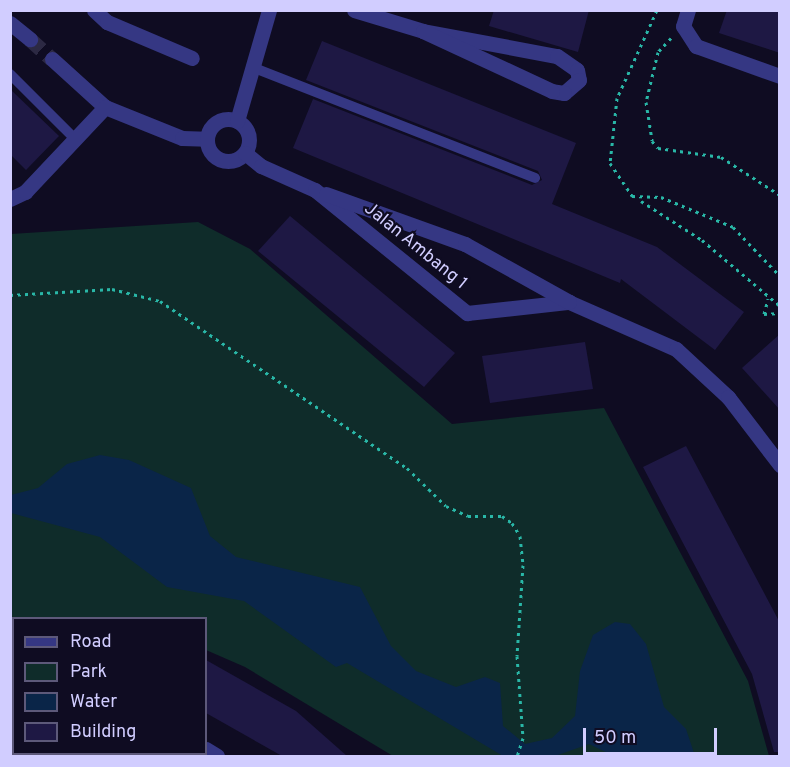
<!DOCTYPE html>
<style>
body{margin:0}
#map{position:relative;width:790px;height:767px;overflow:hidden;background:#0f0c22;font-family:Overpass,sans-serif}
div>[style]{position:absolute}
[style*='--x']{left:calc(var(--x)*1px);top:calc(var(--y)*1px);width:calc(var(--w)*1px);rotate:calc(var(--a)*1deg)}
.green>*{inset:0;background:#0f2c2a}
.water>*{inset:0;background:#0a2548}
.building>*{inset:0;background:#1e1844}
.minor-tunnel>*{height:15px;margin-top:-7.5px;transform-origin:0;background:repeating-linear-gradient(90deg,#2c2943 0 15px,transparent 0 23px)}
.path>*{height:3px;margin-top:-1.5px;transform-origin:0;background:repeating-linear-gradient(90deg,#29b7a7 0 3px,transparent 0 7.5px)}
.service>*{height:10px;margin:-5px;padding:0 5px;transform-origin:5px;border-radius:5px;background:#353783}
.minor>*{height:15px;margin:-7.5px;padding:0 7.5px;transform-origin:7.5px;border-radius:7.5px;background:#353783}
.minor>.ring{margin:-7.5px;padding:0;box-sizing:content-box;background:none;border:15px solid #353783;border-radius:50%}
span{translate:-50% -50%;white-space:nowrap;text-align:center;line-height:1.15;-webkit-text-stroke:4.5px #0f0c22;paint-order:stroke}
.street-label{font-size:18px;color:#d1cdff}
.frame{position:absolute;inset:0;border:12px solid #d1cdff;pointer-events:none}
.legend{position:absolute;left:12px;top:617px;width:195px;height:138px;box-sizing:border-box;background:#0f0c22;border:2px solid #5d597a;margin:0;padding:8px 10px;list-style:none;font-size:18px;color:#d1cdff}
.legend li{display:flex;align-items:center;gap:12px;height:30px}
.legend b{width:30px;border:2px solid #5d597a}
.scale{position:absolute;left:583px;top:728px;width:134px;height:27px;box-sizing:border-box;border:3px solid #d1cdff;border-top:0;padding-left:8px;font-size:18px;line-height:21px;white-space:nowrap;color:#d1cdff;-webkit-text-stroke:4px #0f0c22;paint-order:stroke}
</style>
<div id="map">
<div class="green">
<i style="clip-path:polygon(198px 222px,250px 249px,452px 424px,604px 408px,748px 681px,769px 756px,393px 756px,245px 667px,206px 650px,206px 618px,11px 620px,11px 234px)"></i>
</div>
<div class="water">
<i style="clip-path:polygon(100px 455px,129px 460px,191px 488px,210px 536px,236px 557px,360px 587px,391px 646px,416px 671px,456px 687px,485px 677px,500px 683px,503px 726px,525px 744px,552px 738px,575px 716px,580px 671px,593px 635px,615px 622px,630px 624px,646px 644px,664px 707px,686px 729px,695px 756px,614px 756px,589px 744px,555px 756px,503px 756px,347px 663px,336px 667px,244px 601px,167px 587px,100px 537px,11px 513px,11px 495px,38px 488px,67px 464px)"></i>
</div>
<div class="building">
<i style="clip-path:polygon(494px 10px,589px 10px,578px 52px,489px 26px)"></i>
<i style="clip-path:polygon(727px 10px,780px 10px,780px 53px,719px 33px)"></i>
<i style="clip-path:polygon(322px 41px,576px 143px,552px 204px,657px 247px,744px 312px,715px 350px,621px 279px,620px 283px,293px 148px,313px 99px,532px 185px,542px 180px,538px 171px,306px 80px)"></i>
<i style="clip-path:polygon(10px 89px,59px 136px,26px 170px,10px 154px)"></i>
<i style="clip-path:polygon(290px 216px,455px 353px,424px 387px,258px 251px)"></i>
<i style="clip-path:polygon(780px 334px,780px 410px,742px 368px)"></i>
<i style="clip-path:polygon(585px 342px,593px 389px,490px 403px,482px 356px)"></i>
<i style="clip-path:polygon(686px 446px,780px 623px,780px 752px,774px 752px,752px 674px,643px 467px)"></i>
<i style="clip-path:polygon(206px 660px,296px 711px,347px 756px,282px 756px,206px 713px)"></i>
</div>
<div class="minor-tunnel">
<i style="--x:30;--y:39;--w:30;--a:42"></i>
</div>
<div class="path">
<i style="--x:657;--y:10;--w:97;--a:114.4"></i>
<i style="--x:617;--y:98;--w:65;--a:96.1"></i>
<i style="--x:610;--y:163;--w:40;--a:56"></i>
<i style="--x:632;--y:196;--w:29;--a:2"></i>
<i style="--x:661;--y:197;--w:78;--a:22.6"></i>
<i style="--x:733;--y:227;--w:68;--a:46.2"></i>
<i style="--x:671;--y:38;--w:19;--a:133"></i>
<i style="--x:658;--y:52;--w:51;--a:103.5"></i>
<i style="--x:646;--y:102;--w:39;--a:81"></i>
<i style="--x:652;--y:141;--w:9;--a:49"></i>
<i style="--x:658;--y:148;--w:64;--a:8.1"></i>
<i style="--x:721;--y:157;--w:70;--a:32.8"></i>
<i style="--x:641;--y:201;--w:72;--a:32.6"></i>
<i style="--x:702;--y:240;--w:102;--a:40.2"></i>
<i style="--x:10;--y:295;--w:102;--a:-3.4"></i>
<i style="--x:112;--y:289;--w:49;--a:14"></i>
<i style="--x:160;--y:301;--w:298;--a:34.1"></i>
<i style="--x:407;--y:468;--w:54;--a:44.3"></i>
<i style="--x:446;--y:506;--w:24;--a:24"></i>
<i style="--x:468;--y:516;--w:34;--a:0"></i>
<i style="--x:502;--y:516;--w:12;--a:35"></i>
<i style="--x:512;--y:523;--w:15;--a:58"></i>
<i style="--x:520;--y:536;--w:29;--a:84"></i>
<i style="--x:523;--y:565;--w:91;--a:93.8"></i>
<i style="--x:517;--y:656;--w:82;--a:85.8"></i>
<i style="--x:523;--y:738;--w:19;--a:108"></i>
<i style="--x:764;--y:314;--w:16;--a:-75"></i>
<i style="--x:764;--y:314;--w:16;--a:-4"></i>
</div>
<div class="service">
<i style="--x:252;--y:67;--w:304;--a:21.4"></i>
<i style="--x:10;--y:74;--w:92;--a:45"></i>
</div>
<div class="minor">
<i style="--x:94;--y:10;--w:18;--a:43"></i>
<i style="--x:107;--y:22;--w:92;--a:23"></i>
<i style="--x:354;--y:10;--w:72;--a:16.9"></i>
<i style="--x:423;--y:31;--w:136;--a:10.6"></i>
<i style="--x:557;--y:56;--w:24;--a:35"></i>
<i style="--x:577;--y:70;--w:10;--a:79"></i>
<i style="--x:579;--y:80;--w:20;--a:139"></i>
<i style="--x:564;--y:93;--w:12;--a:-171"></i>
<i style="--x:552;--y:91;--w:142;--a:-155.1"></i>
<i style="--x:688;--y:10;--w:17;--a:107"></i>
<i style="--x:683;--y:26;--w:24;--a:57"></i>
<i style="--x:696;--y:46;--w:89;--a:19.7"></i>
<i style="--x:10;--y:23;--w:26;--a:39"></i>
<i style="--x:52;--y:59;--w:72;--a:42.2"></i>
<i style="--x:105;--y:107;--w:83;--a:21.9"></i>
<i style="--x:182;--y:138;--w:24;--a:2"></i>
<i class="ring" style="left:207px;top:119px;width:27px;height:27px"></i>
<i style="--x:237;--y:121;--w:116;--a:-73.9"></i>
<i style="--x:245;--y:153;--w:21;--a:39"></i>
<i style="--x:261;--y:166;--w:59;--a:24"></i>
<i style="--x:315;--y:190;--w:196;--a:39"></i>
<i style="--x:467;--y:313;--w:103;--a:-6.2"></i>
<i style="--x:569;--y:302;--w:117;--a:23.7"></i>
<i style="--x:676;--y:349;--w:71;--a:42.7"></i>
<i style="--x:728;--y:397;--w:86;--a:52.6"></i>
<i style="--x:326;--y:194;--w:148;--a:19.8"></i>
<i style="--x:465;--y:244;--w:119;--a:29.1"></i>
<i style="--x:10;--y:199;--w:17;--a:-25"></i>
<i style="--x:25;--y:192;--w:117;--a:-46.7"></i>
<i style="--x:10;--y:697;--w:4;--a:0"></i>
<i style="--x:206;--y:749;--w:13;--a:32"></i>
</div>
<div class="street-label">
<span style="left:415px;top:247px;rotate:39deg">Jalan Ambang 1</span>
</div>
<div class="frame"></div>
<ul class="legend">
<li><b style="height:8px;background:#353783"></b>Road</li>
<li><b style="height:16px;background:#0f2c2a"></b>Park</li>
<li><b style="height:16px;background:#0a2548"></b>Water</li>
<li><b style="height:16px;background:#1e1844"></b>Building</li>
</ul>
<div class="scale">50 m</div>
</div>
